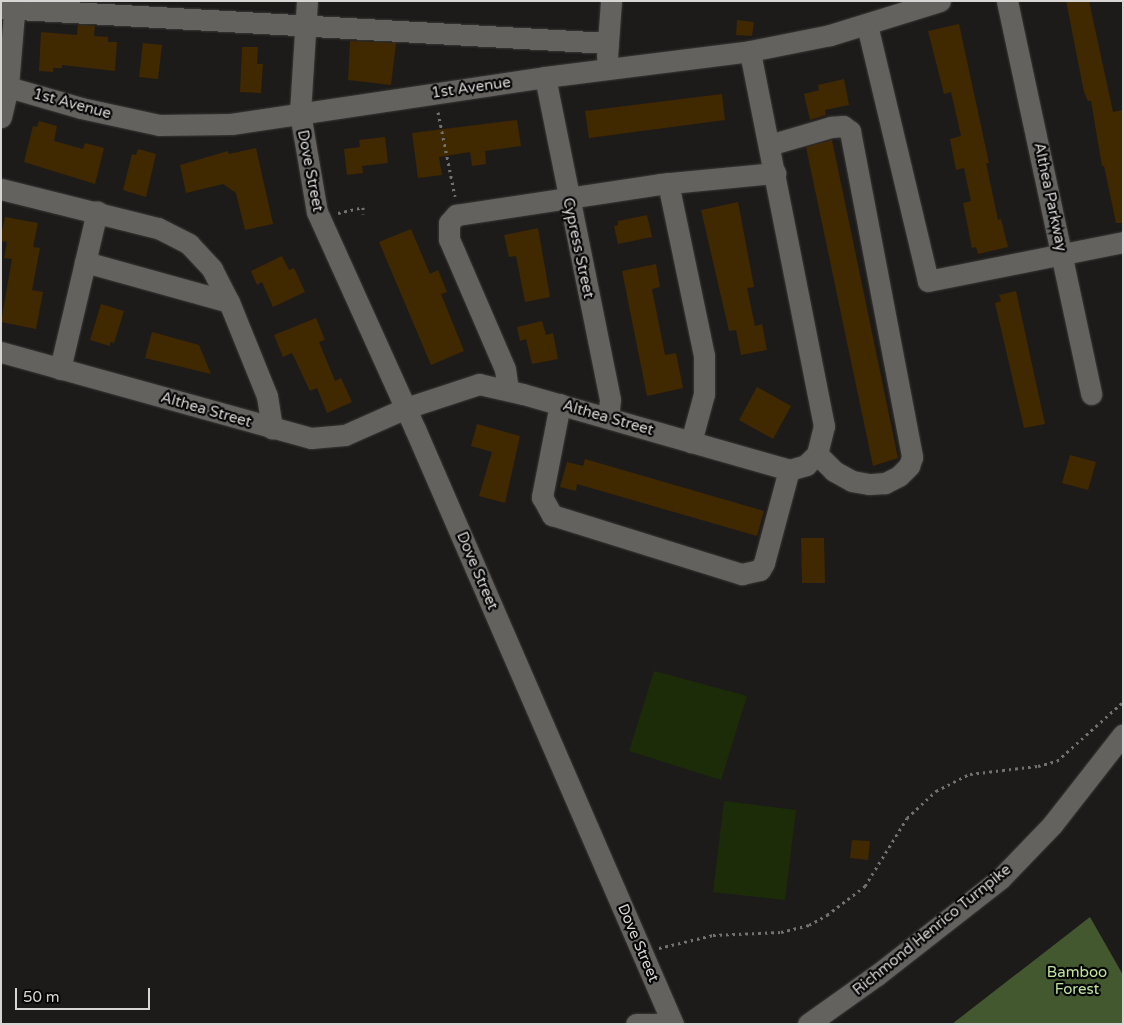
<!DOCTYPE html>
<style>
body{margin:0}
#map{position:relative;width:1124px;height:1025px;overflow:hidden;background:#1d1b19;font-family:"Varela Round",sans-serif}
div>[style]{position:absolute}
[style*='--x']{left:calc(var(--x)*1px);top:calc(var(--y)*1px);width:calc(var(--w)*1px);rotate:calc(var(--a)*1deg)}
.green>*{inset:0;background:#1c2c08}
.forest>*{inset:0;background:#445830}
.building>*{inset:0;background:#402800}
.path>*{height:3px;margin-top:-1.5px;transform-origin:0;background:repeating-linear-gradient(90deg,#72716f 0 2.5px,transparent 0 6.5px)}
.roads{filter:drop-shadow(0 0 1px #3a3837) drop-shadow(0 0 1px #3a3837)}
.minor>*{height:21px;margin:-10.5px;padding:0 10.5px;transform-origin:10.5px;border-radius:10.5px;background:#64625f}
span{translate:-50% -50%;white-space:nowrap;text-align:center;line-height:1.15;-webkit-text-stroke:4.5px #070606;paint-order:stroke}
.street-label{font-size:15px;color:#d7d6d4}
.park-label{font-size:15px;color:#c0e29f}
.frame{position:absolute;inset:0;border:2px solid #d7d6d4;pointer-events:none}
.scale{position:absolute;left:15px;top:988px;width:135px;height:22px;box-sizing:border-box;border:2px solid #d7d6d4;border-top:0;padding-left:6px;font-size:15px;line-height:18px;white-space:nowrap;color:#d7d6d4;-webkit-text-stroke:4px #070606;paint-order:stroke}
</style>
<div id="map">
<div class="green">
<i style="clip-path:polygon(654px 671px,747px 696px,721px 780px,629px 751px)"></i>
<i style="clip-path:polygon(724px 801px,796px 810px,785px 900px,713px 892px)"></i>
</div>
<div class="forest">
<i style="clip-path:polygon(1090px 917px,1123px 975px,1123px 1024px,952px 1024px)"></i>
</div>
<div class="building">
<i style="clip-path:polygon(1066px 1px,1089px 1px,1113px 112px,1123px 110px,1123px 223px,1116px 223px,1104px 166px,1102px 166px,1091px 101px,1088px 101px,1084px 92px)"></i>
<i style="clip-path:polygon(737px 20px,754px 22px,752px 36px,736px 35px)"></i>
<i style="clip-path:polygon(959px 24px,989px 163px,986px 163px,998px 220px,1001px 219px,1008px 247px,978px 254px,976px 247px,972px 248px,963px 203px,971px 201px,964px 168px,956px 170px,950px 139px,961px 136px,951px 92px,944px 94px,928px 31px)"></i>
<i style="clip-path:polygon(78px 25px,95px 26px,94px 36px,108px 37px,108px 42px,117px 42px,115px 71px,62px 65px,62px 68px,53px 68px,53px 72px,39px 71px,41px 32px,77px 35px)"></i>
<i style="clip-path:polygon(350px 41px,396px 43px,391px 85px,348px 80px)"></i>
<i style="clip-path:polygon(143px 43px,162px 45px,158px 79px,139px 77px)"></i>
<i style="clip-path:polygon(242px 47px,258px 47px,257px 64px,263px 64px,261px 93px,240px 92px)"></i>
<i style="clip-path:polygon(844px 79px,849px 105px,825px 110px,826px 115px,810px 120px,804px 94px,819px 90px,818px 85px)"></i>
<i style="clip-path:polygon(722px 94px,725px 120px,589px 138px,585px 111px)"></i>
<i style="clip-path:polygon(517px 120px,521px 146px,485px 151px,486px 164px,472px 166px,470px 152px,439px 157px,442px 175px,418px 178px,412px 133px)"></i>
<i style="clip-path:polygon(39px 121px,57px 126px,54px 141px,83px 149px,85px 143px,104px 148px,95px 184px,24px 162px,33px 126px,37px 127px)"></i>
<i style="clip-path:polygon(385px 137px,388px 163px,362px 166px,363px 173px,347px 175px,344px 149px,360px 147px,359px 140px)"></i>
<i style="clip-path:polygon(832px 140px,898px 458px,873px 466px,806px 147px)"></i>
<i style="clip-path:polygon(256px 148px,273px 224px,245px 230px,236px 193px,223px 184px,186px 193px,180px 165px,228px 151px,229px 154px)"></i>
<i style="clip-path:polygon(138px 149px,156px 154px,146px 197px,123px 190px,132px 154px,136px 155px)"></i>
<i style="clip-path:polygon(738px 202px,754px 287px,747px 288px,755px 326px,762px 324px,767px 350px,741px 355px,736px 330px,729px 331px,701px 210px)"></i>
<i style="clip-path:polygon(647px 215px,652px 237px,618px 244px,614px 226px,618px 225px,618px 221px)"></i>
<i style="clip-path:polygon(5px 217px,38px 223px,33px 247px,40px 248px,32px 290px,43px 292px,36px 329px,1px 322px,12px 259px,4px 258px,7px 242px,1px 241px,1px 236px)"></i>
<i style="clip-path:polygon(538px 228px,550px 297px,525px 302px,516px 256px,509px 257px,504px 235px)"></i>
<i style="clip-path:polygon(411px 229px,430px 274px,438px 270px,447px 292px,441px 294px,464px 351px,431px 365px,379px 242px)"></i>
<i style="clip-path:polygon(282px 256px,289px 270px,294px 268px,305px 292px,273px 307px,262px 282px,257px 285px,251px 271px)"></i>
<i style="clip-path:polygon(656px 264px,660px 287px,652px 289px,665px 355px,676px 353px,683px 388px,647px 396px,622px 271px)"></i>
<i style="clip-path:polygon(1016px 291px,1045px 424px,1024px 428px,995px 303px,1001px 301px,999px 295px)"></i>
<i style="clip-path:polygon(101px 304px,124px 311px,114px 343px,110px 342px,110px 346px,90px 340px)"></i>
<i style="clip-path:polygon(316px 318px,325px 340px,319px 342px,335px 381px,341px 378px,352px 402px,327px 413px,317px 388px,310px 391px,292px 353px,283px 357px,274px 335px)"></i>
<i style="clip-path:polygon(542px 321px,546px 335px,553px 333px,558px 359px,532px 364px,526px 339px,520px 341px,517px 327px)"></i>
<i style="clip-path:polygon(152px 332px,199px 345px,211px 374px,145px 358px)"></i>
<i style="clip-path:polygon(757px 387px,791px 406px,773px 439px,739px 420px)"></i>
<i style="clip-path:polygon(477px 424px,520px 436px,505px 503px,479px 496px,492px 452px,471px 446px)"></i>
<i style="clip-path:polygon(1070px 455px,1096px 462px,1088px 490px,1062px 483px)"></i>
<i style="clip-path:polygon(585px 459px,764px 511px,757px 536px,577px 484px,576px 491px,560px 487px,567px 462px,583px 466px)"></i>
<i style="clip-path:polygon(801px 538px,824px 538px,825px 583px,802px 583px)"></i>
<i style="clip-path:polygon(852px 840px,870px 841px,868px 860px,850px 858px)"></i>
</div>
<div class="path">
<i style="--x:438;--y:112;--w:86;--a:78.6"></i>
<i style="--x:338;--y:213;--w:26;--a:-13"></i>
<i style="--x:363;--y:207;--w:7;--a:90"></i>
<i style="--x:659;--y:948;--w:56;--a:-13.5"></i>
<i style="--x:713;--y:935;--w:68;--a:-2.5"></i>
<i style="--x:781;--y:932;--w:29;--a:-14"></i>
<i style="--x:809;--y:925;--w:21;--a:-29"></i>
<i style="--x:827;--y:915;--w:48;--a:-37.3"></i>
<i style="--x:865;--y:886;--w:80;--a:-58.3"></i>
<i style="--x:907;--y:818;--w:40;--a:-43"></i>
<i style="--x:936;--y:791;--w:38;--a:-27"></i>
<i style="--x:970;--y:774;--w:68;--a:-6.7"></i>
<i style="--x:1038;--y:766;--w:20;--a:-15"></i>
<i style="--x:1057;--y:761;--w:89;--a:-41.8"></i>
</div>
<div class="roads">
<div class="minor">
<i style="--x:307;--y:1;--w:112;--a:93.6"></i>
<i style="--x:300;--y:113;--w:100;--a:80.3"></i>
<i style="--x:317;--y:212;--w:238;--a:65.7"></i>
<i style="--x:415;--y:429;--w:649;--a:66.56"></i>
<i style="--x:1007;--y:1;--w:402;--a:77.9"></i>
<i style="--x:1;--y:8;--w:608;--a:3.3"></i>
<i style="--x:867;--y:25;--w:263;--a:76.6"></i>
<i style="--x:928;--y:281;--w:199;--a:-11.3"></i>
<i style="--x:607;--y:57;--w:56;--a:-85.9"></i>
<i style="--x:545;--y:77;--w:329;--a:78.6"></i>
<i style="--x:610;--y:400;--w:18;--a:96"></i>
<i style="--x:1;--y:85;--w:83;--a:16"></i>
<i style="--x:81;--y:108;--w:80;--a:12.3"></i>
<i style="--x:159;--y:125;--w:72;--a:-0.8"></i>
<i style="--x:231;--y:124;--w:317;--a:-8.5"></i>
<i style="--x:545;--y:77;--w:207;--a:-7.2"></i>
<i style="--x:750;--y:51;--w:82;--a:-11.3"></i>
<i style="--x:830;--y:35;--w:115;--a:-17.2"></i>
<i style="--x:1;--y:117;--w:32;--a:-77"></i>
<i style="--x:8;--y:86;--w:85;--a:-85.3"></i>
<i style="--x:769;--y:145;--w:65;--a:-16.2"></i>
<i style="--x:831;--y:127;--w:12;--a:-5"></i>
<i style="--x:843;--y:126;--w:9;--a:36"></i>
<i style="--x:850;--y:131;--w:332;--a:79.2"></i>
<i style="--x:912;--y:457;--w:9;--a:108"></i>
<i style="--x:909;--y:466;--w:14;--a:135"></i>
<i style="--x:899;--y:476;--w:16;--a:153"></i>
<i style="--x:885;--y:483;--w:16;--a:176"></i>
<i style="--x:869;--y:484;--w:17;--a:-170"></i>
<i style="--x:852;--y:481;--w:21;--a:-151"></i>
<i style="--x:834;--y:471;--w:24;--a:-135"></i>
<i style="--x:668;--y:183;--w:176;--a:78.2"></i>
<i style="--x:704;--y:355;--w:39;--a:90"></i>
<i style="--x:704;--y:394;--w:50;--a:105.2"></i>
<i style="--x:1;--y:189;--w:162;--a:14"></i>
<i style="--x:158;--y:228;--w:35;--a:27"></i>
<i style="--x:189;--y:244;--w:34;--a:47"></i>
<i style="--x:212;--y:269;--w:37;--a:63"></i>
<i style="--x:229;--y:302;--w:101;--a:68"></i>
<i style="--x:267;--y:396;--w:33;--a:81"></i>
<i style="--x:85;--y:262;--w:149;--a:15.5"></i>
<i style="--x:1;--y:352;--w:322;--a:15.5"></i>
<i style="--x:311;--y:438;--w:34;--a:-5"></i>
<i style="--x:345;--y:435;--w:67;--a:-23.9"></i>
<i style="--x:406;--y:408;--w:77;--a:-18.2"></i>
<i style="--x:479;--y:384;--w:45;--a:12.8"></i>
<i style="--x:523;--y:394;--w:277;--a:15.9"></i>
<i style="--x:789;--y:470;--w:18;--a:-16"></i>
<i style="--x:806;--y:465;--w:16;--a:-45"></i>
<i style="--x:817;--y:454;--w:29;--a:-76"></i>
<i style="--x:824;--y:426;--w:382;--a:-101.2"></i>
<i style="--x:60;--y:369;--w:162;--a:-76.8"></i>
<i style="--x:508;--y:390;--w:21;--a:-98"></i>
<i style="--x:505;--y:369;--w:142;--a:-113.3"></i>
<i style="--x:449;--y:239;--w:16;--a:-90"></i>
<i style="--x:449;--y:223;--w:11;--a:-49"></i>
<i style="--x:456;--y:215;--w:206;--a:-8.6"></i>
<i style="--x:660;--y:184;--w:116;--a:-5.5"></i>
<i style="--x:560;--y:404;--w:95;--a:101"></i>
<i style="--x:542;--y:497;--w:21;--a:61"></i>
<i style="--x:552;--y:515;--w:199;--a:17.3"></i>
<i style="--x:742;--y:574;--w:18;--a:-13"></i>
<i style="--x:760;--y:570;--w:8;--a:-60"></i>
<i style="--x:764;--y:563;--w:96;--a:-75"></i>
<i style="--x:636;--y:1024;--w:22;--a:0"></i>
<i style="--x:808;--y:1024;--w:85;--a:-35.4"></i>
<i style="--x:877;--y:975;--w:156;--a:-38"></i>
<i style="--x:1000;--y:879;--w:75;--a:-46.1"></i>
<i style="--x:1052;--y:825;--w:115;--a:-52"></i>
</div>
</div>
<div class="street-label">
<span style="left:471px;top:88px;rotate:-8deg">1st Avenue</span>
<span style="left:72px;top:104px;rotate:15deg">1st Avenue</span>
<span style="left:310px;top:171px;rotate:79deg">Dove Street</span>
<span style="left:1050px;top:197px;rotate:78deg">Althea Parkway</span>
<span style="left:578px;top:248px;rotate:78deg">Cypress Street</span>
<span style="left:206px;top:410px;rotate:16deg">Althea Street</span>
<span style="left:608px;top:418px;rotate:16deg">Althea Street</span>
<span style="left:477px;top:571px;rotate:67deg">Dove Street</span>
<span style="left:932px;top:930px;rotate:-39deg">Richmond Henrico Turnpike</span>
<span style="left:638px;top:943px;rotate:67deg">Dove Street</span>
</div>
<div class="park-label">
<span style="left:1077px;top:981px">Bamboo<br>Forest</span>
</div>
<div class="frame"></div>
<div class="scale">50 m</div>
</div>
